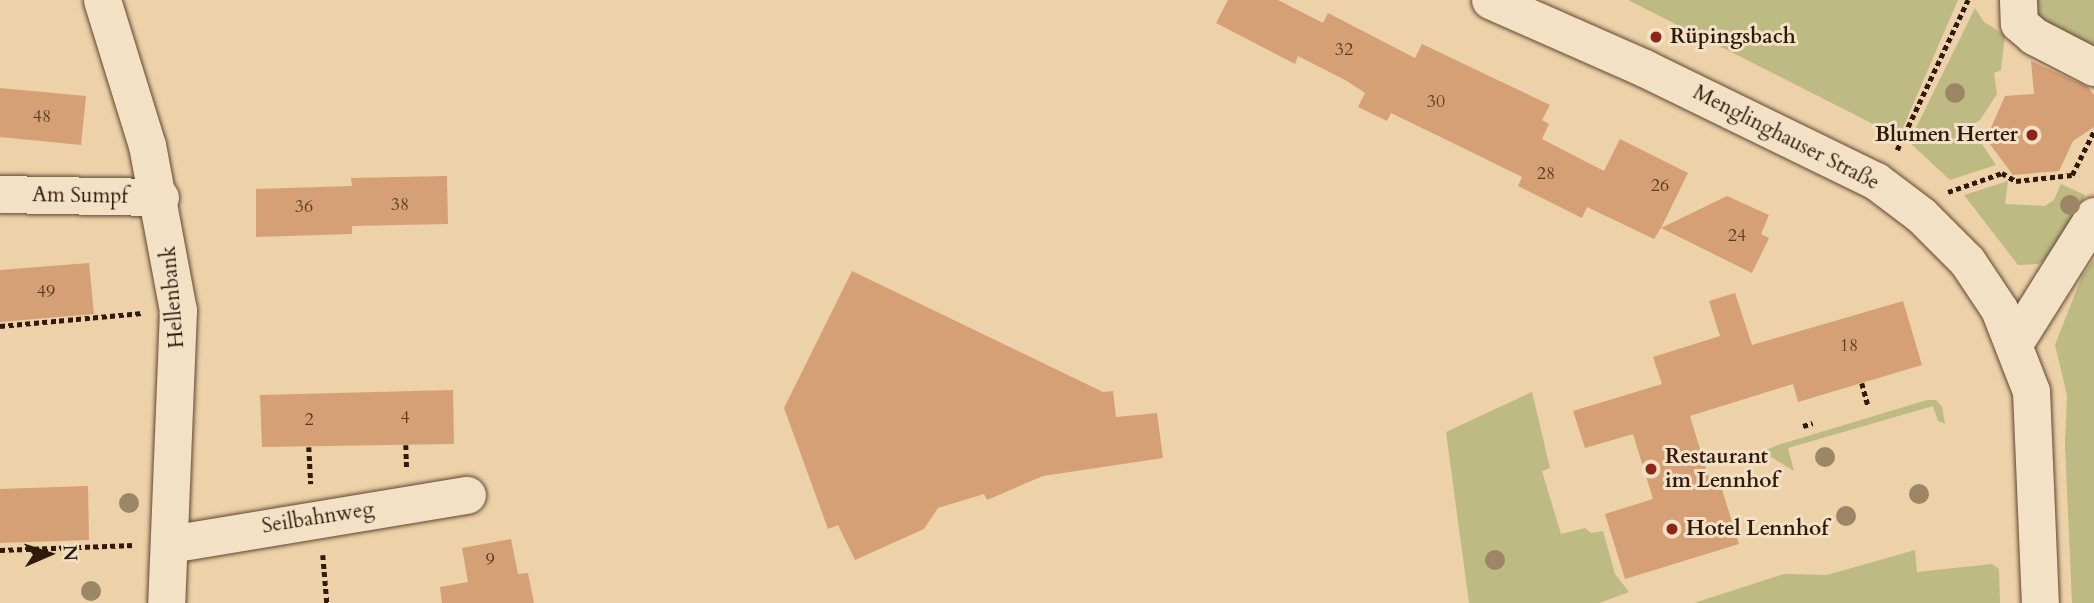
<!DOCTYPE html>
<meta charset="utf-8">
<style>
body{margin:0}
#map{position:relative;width:2094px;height:603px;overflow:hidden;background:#edd1a8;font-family:Cardo,serif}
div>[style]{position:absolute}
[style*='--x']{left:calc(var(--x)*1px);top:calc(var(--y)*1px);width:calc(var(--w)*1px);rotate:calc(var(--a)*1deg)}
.green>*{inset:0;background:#beba83}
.building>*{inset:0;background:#d6a077}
.path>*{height:4.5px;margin-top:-2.25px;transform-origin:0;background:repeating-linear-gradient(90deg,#31190b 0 5px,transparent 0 8.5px)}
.roads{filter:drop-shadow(0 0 2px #604732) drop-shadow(0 0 2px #604732)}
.minor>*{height:37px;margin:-18.5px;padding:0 18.5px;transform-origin:18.5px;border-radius:18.5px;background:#f3e1c6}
.trees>*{width:20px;height:20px;margin:-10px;border-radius:50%;background:#9d8665}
.dots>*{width:19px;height:19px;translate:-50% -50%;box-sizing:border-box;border:4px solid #f3e1c6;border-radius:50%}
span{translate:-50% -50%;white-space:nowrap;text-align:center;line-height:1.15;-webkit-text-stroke:6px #f3e1c6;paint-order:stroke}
.number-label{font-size:18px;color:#5a3b26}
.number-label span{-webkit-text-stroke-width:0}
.poi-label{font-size:21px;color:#31190b;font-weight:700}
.left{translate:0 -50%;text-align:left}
.right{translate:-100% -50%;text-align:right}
.street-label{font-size:21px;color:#31190b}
.north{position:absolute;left:14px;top:519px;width:70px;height:70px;-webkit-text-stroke:5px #f3e1c6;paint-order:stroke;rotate:87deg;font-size:19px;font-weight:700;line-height:28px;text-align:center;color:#31190b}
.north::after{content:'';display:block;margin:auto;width:24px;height:32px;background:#31190b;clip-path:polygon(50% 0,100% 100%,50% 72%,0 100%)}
</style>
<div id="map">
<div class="green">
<i style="clip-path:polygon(1628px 0,1958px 0,1899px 137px)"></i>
<i style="clip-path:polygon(2032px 0,2094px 0,2094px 54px,2038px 23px)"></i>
<i style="clip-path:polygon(1975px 8px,1984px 22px,2005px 35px,2001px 70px,1994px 73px,1997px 94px,1980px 120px,1970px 126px,1996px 165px,1950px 180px,1909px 142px)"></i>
<i style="clip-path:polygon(2008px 181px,2005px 204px,2045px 206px,2054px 200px,2061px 184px,2085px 195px,2059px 250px,2039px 264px,2018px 265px,1964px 195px)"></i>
<i style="clip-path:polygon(2094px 259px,2094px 603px,2072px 603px,2065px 445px,2067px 395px,2055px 345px,2082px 276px)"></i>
<i style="clip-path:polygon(1532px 392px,1550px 468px,1542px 471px,1561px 534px,1585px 528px,1591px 533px,1603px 531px,1615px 574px,1629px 592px,1599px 603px,1469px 603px,1446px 432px)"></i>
<i style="clip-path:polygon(1927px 400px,1936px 400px,1942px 407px,1945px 424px,1938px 421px,1933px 406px,1788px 448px,1794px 471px,1768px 455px,1766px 450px,1778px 445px)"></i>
<i style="clip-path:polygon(1915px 550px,1917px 572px,1992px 564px,1999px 569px,2000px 603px,1694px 603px,1784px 574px,1827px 575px)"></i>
</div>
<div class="building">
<i style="clip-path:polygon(1228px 0,1278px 0,1323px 23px,1328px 13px,1415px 58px,1422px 44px,1550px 105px,1542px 120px,1549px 124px,1542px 139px,1604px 171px,1620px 139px,1688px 173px,1661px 228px,1727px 196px,1769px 215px,1761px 234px,1769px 238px,1752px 273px,1661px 228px,1654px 239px,1587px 207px,1582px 218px,1518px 186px,1522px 177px,1457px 145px,1391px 113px,1387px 121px,1358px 107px,1365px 93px,1347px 81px,1298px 56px,1295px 64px,1216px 23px)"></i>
<i style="clip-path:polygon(2031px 61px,2088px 87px,2094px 95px,2094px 127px,2073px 141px,2059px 171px,2013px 175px,1986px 139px,2005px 96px,2034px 94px)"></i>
<i style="clip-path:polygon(0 88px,86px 96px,81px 145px,0 137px)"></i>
<i style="clip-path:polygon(447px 176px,448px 224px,352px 226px,352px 234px,256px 237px,256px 189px,352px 186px,351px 178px)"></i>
<i style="clip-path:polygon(89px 263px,94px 314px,0 322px,0 270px)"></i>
<i style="clip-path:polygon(852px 271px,1103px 392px,1113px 391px,1116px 417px,1157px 413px,1163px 458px,1043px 476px,987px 500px,984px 494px,938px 508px,924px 529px,855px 560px,838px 525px,828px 529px,784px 408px)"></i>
<i style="clip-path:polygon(1735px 293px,1752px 345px,1903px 301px,1922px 365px,1798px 402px,1793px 384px,1690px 416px,1710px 482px,1719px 480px,1739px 544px,1625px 579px,1605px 514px,1653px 499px,1633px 434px,1585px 448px,1573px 411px,1662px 384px,1653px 357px,1720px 336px,1709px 301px)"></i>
<i style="clip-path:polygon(453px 390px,454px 444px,262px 447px,260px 395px)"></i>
<i style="clip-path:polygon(88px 486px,89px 540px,0 543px,0 489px)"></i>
<i style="clip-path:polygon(511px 539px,518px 574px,528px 573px,534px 603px,442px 603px,440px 587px,468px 582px,462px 548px)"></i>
</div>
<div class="path">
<i style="--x:1897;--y:150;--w:166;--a:-64.7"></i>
<i style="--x:1948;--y:192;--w:57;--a:-19.4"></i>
<i style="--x:2002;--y:173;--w:16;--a:30"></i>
<i style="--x:2016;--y:181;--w:56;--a:-6.1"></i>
<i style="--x:2072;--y:175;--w:49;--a:-63.4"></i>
<i style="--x:0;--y:326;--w:143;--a:-5.2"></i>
<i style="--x:1862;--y:383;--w:24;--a:75"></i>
<i style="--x:1803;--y:426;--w:10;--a:-17"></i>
<i style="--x:406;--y:445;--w:23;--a:88"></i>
<i style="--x:309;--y:447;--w:37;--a:87"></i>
<i style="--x:0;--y:550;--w:134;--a:-2.1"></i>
<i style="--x:323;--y:555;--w:48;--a:85.2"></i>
</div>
<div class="roads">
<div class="minor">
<i style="--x:102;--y:0;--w:152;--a:72.8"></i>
<i style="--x:147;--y:145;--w:168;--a:79.4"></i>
<i style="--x:178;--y:310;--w:293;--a:92.3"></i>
<i style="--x:1490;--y:0;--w:168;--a:23.8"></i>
<i style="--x:1644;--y:68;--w:258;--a:26"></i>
<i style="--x:1876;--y:181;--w:56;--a:37.1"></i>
<i style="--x:1921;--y:215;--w:65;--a:45"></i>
<i style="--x:1967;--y:261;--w:58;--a:56.3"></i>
<i style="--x:1999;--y:309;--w:88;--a:68.7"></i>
<i style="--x:2031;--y:391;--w:212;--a:87.6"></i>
<i style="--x:2018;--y:0;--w:23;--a:88"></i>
<i style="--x:2019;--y:23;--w:20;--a:41"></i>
<i style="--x:2034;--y:36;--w:68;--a:27.3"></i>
<i style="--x:0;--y:194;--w:160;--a:1.1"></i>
<i style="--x:2015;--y:342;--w:149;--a:-57.9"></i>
<i style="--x:170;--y:544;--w:301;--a:-9.4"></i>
</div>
</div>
<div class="trees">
<i style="left:1955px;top:93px"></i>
<i style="left:2070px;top:205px"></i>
<i style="left:1825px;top:457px"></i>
<i style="left:1919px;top:494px"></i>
<i style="left:129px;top:503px"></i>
<i style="left:1846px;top:516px"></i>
<i style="left:1495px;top:560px"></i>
<i style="left:91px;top:591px"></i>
</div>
<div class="dots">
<i style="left:1656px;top:37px;background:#8f2418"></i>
<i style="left:2032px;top:135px;background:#8f2418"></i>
<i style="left:1651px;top:469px;background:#8f2418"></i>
<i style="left:1672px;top:529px;background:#8f2418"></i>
</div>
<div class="number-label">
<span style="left:1344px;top:50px">32</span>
<span style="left:1436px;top:102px">30</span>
<span style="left:42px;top:117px">48</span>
<span style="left:1546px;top:174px">28</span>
<span style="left:1660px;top:186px">26</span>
<span style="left:400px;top:205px">38</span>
<span style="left:304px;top:207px">36</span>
<span style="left:1737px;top:236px">24</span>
<span style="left:46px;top:292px">49</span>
<span style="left:1849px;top:346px">18</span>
<span style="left:405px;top:418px">4</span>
<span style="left:309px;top:420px">2</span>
<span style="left:490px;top:560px">9</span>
</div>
<div class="poi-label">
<span class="left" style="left:1670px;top:37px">Rüpingsbach</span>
<span class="right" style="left:2018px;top:135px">Blumen Herter</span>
<span class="left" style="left:1665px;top:469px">Restaurant<br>im Lennhof</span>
<span class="left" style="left:1686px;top:529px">Hotel Lennhof</span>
</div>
<div class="street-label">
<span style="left:1786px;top:138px;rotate:27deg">Menglinghauser Straße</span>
<span style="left:80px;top:196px;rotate:1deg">Am Sumpf</span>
<span style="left:173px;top:297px;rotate:-95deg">Hellenbank</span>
<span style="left:318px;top:518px;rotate:-9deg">Seilbahnweg</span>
</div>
<div class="north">N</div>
</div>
